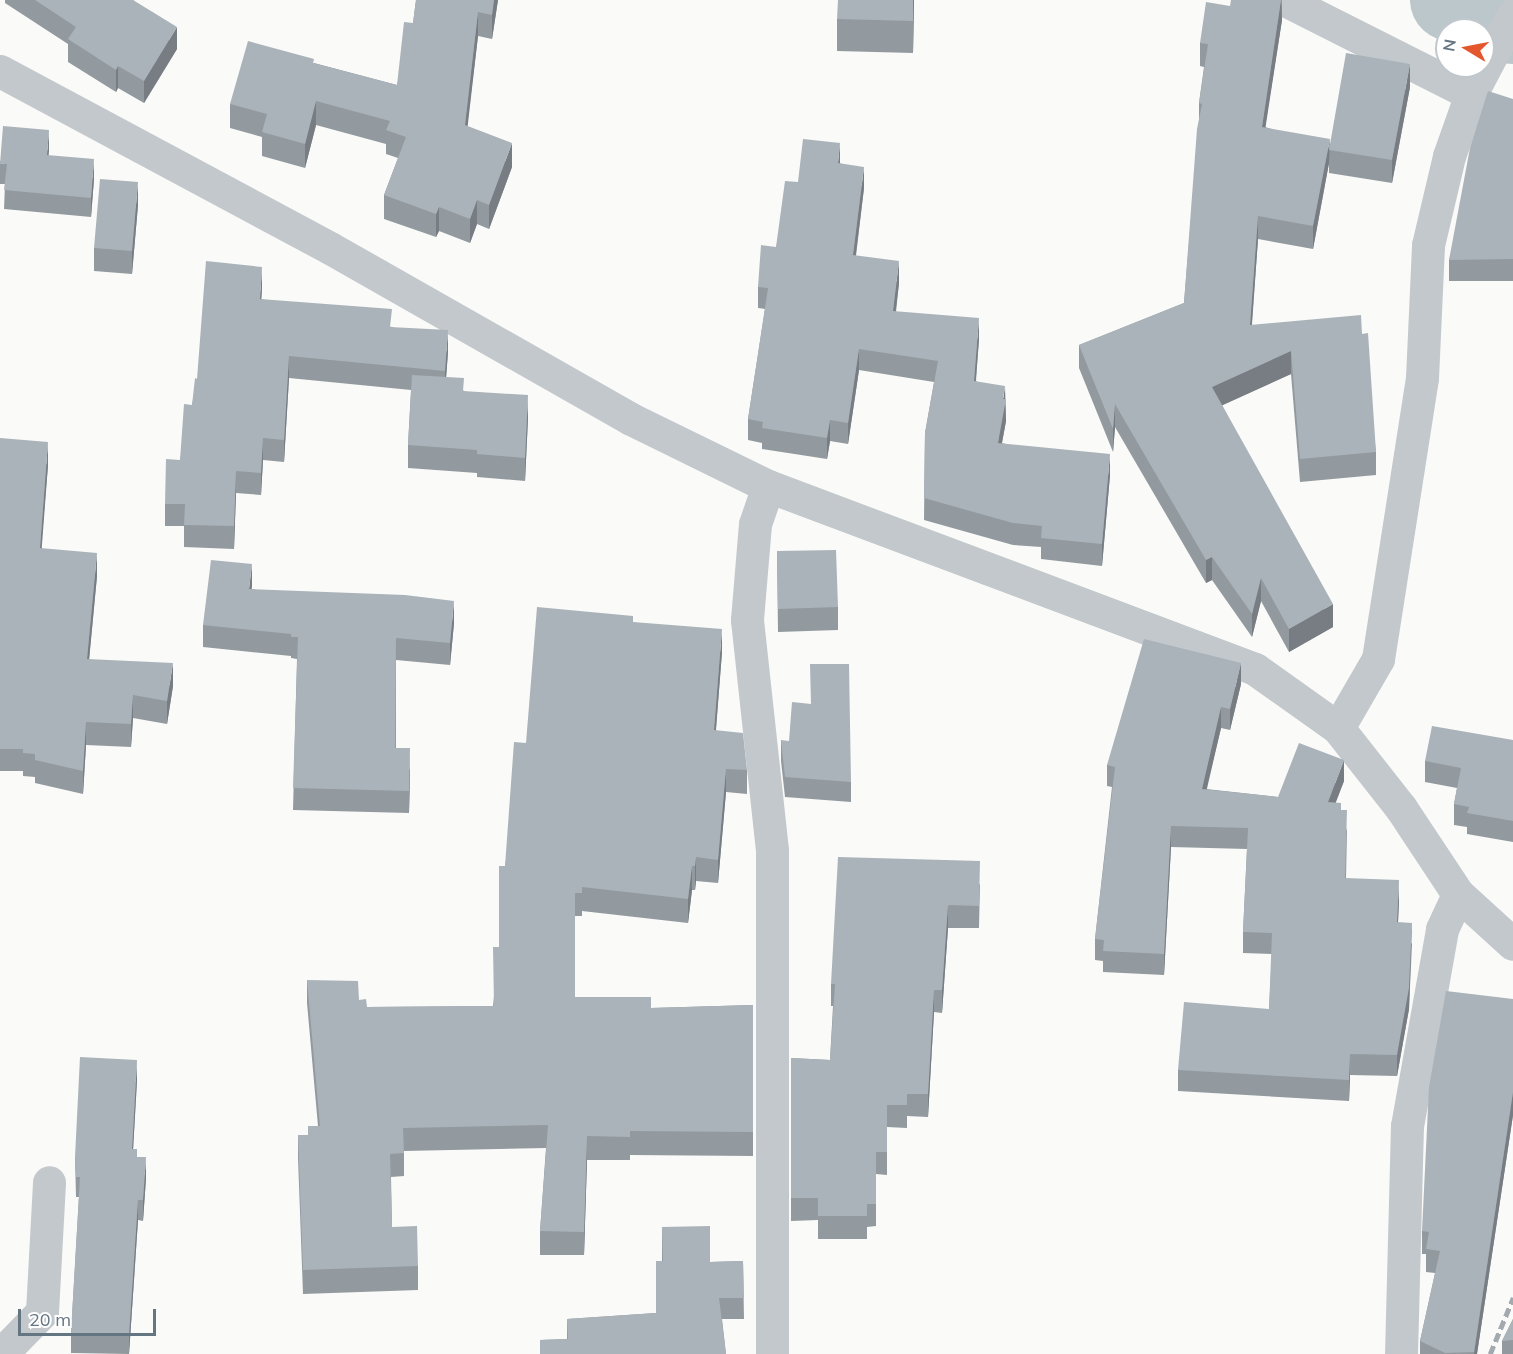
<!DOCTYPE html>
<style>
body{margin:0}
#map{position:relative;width:1513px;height:1354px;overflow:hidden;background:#fafaf8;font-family:Mulish,sans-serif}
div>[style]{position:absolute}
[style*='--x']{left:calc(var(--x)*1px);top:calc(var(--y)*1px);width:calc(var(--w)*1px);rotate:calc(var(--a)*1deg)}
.river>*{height:82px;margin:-41px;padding:0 41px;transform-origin:41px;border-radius:41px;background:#bbc7cb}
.minor>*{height:33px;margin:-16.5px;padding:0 16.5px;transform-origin:16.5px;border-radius:16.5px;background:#c3c8cc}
.rail>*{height:4.5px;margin-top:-2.25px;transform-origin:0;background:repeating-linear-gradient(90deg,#a2aab0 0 9px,transparent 0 13.5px)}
.wall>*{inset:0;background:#929a9f}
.shaded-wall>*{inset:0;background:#777d82}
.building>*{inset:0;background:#aab3b9}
span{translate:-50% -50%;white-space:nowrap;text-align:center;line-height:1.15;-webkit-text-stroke:6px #fff;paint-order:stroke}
.north{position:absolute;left:1435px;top:18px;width:60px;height:60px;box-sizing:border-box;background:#fff;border:2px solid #c1c8cd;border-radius:50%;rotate:280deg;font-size:16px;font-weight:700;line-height:24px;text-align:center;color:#657683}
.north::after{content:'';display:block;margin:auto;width:21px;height:27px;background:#e4572e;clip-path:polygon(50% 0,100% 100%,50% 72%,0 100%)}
.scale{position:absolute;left:18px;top:1309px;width:138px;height:27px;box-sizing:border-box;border:3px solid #657683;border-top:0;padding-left:8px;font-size:18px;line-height:21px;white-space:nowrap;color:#657683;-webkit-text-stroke:4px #fff;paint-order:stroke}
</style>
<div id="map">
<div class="river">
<i style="--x:1451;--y:0;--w:66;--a:20.4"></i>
</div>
<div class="minor">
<i style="--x:1285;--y:0;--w:208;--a:26.8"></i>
<i style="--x:0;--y:71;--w:374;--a:28.2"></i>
<i style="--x:330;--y:248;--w:346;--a:29.6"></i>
<i style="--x:631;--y:419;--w:153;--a:26.1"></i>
<i style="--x:768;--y:486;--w:520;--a:20.59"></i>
<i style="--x:1255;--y:669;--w:102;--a:35.4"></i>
<i style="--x:1338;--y:728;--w:102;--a:51.8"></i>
<i style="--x:1401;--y:808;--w:103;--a:56.5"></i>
<i style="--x:1458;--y:894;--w:74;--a:42.3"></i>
<i style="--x:768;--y:486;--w:40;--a:108.9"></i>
<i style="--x:755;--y:524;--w:96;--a:94.8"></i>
<i style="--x:747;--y:620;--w:232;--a:83.8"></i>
<i style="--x:772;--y:851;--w:503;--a:90"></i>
<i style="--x:1338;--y:728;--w:80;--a:-59.9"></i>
<i style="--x:1378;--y:659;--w:284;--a:-81.1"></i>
<i style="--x:1422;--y:378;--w:133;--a:-87.4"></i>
<i style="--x:1428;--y:245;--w:91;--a:-76.7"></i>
<i style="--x:1449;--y:156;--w:66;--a:-70.5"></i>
<i style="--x:1471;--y:94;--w:90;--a:-62.3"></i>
<i style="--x:0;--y:1351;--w:4;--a:0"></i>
<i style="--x:4;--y:1351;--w:54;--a:-45.7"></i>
<i style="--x:42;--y:1312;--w:130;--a:-86.9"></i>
<i style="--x:1401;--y:1354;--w:228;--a:-88.5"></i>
<i style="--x:1407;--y:1126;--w:200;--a:-79.9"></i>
<i style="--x:1442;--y:929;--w:38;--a:-65"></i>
</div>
<div class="rail">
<i style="--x:1490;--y:1354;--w:61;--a:-67.7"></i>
</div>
<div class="wall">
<i style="clip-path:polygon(5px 0,133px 0,177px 49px,144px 103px,118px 88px,116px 92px,68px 62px,68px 44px,5px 3px)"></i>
<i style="clip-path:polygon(416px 0,498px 0,492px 39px,478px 36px,467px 126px,512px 167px,489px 229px,477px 224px,470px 243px,439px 231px,436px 237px,384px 219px,384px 195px,398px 158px,386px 154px,386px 144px,316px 125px,305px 168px,262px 156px,262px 137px,230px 128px,230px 104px,314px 63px,397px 85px,413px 23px)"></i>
<i style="clip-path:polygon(914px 0,913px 53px,837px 51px,837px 19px)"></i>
<i style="clip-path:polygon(1282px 0,1282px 20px,1265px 127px,1330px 148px,1410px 87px,1392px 183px,1329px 173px,1329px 163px,1313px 249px,1258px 239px,1252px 325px,1362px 334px,1376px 452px,1376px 475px,1300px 482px,1291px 374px,1222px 405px,1333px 627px,1289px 652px,1261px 601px,1252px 637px,1212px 580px,1206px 583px,1115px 427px,1113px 452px,1079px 368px,1079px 345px,1184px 303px,1199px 121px,1199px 103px,1204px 67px,1200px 66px,1200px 43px,1230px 6px)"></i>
<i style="clip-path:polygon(1513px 99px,1513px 281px,1449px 281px,1449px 260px)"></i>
<i style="clip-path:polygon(49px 150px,48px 156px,94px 179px,91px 217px,4px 209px,5px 184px,0 184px,0 161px)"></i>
<i style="clip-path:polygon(840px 163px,864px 188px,856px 256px,899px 283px,896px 312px,979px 339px,976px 381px,1005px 399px,1006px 421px,1002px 443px,1110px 475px,1102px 566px,1041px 559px,1041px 547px,1013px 545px,924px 520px,925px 433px,934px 382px,859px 370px,848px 444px,830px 441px,827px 459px,762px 449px,762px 443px,748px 440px,748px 419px,765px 309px,758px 308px,758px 287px,776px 247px,798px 182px)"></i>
<i style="clip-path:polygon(138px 205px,132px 274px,94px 271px,94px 248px)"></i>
<i style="clip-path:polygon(262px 289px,261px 299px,392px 327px,448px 352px,446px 377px,464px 391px,528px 418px,525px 481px,477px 477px,477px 473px,408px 468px,408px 445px,411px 390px,289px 378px,284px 462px,263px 460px,261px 495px,236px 493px,234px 549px,184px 547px,184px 526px,165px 526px,165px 504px,180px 460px,192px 405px,197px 379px)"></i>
<i style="clip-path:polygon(0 438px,48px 465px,41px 548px,97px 576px,89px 659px,173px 686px,167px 724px,133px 718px,131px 747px,86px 745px,83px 794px,35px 783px,35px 777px,23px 776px,23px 771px,0 771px)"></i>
<i style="clip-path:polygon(777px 551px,838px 607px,838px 630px,778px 632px)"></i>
<i style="clip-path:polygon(252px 586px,251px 589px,454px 623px,450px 665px,396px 660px,396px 748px,410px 770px,409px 813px,293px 810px,297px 659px,291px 658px,291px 656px,203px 647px,203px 625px)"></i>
<i style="clip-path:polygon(633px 622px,722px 652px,716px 730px,747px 770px,747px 794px,726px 792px,718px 883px,696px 881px,695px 890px,692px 890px,688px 923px,582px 911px,582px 916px,575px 916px,575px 997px,651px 1008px,753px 1005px,753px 1156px,630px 1155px,630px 1160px,587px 1160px,584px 1255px,540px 1255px,540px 1231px,546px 1148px,404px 1151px,404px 1176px,391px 1177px,392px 1227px,418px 1266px,418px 1290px,303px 1294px,298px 1158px,298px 1135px,308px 1135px,318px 1126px,307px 1003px,307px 980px,359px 1000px,367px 1007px,493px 1006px,499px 947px,505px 866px,526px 743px)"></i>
<i style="clip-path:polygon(1241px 684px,1230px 730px,1221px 728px,1206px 789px,1278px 797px,1344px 781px,1335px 803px,1341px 810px,1347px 831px,1346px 878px,1399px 901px,1398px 922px,1412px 944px,1409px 1009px,1397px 1076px,1350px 1075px,1349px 1101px,1178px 1091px,1178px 1070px,1269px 1009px,1272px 954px,1243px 953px,1243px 932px,1247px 849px,1171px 847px,1164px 975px,1103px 972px,1103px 961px,1095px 960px,1095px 939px,1112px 787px,1107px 786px,1107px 765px)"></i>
<i style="clip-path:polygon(781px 740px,851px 782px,851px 802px,785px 797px,781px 761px)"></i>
<i style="clip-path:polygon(1513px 740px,1513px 842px,1467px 834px,1467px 827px,1454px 825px,1454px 804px,1457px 788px,1425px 782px,1425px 761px)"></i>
<i style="clip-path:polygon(980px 884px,979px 928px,948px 928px,942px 1013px,934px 1012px,928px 1117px,907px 1116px,907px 1128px,887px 1127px,887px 1175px,876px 1174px,876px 1226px,867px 1227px,867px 1239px,818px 1239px,818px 1220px,791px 1221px,791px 1058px,830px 1060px,833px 1006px,831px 1006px,831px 984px)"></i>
<i style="clip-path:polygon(1513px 999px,1513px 1115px,1477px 1354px,1420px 1354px,1420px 1341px,1435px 1273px,1426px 1272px,1426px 1254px,1422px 1254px,1422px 1231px)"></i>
<i style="clip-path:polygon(137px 1080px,133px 1149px,146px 1178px,143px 1221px,138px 1220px,129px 1354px,71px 1353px,71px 1333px,79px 1197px,76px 1197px,75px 1157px)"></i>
<i style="clip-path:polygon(662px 1227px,710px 1262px,743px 1261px,744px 1319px,722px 1319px,726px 1354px,540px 1354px,540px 1340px,567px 1339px,567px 1319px,656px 1313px,662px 1261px)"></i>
<i style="clip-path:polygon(1513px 1319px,1513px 1354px,1502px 1354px,1502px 1341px)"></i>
</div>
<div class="shaded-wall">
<i style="clip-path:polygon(494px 0,498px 0,492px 39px,492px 15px)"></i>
<i style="clip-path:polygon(913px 0,914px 0,913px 53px)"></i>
<i style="clip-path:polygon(1281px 0,1282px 20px,1262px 150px,1262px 127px)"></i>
<i style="clip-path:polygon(478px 12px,478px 36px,465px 149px,465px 125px)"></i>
<i style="clip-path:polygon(177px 27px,177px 49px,144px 103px,144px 81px)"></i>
<i style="clip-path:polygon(1410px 64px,1410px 87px,1392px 183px,1392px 160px)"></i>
<i style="clip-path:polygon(118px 66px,118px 88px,116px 92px,116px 70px)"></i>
<i style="clip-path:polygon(316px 101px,316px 125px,305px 168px,305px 144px)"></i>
<i style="clip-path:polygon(49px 130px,49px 150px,47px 175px,47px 155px)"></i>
<i style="clip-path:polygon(1330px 139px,1329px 163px,1313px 249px,1313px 226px)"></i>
<i style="clip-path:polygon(512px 143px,512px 167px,489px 229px,489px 205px)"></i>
<i style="clip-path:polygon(840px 143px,840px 164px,838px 163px)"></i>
<i style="clip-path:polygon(94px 159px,94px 179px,91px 217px,91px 198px)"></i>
<i style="clip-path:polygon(864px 167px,864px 188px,853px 277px,853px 255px)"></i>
<i style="clip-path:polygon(138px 182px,138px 205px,132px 274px,132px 251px)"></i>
<i style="clip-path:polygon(477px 200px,477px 224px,470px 243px,470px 219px)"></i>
<i style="clip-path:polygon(439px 207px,439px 231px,436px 237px,436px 214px)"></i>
<i style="clip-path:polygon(1258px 216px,1258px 239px,1250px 348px,1250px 325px)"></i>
<i style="clip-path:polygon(899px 261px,899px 283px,893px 333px,893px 311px)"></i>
<i style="clip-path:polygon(262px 267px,262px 289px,260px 321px,260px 299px)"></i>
<i style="clip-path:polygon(979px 318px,979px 339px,974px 402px,974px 381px)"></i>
<i style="clip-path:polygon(448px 330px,448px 352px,445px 393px,445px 371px)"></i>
<i style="clip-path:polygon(859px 349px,859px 370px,848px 444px,848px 423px)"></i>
<i style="clip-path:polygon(1291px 351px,1291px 374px,1212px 410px,1212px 387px)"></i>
<i style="clip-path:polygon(289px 356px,289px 378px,284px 462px,284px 440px)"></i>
<i style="clip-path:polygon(1005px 386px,1006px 421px,998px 464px,998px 443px)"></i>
<i style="clip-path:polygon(528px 395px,528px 418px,525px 481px,525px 458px)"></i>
<i style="clip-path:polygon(1115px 404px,1115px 427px,1113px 452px,1113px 429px)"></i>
<i style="clip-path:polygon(830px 420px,830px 441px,827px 459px,827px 438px)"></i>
<i style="clip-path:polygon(263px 438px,263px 460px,261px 495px,261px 473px)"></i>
<i style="clip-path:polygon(48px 442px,48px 465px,40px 571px,40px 548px)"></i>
<i style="clip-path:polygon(1110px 454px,1110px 475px,1102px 566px,1102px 544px)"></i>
<i style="clip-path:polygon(236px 471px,236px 493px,234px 549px,234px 526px)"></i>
<i style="clip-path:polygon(97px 553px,97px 576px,87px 682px,87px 659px)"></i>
<i style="clip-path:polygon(1212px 557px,1212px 580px,1206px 583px,1206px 560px)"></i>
<i style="clip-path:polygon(252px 564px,252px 586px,249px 611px,249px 589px)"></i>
<i style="clip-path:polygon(1261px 578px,1261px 601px,1252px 637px,1252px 614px)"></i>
<i style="clip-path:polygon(454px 601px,454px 623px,450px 665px,450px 643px)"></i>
<i style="clip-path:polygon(1333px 604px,1333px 627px,1289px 652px,1289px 629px)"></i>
<i style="clip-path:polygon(722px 629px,722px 652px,714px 753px,714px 730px)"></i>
<i style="clip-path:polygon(173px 663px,173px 686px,167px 724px,167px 701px)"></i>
<i style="clip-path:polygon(1241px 663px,1241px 684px,1230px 730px,1230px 709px)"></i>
<i style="clip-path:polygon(133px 695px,133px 718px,131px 747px,131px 724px)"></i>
<i style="clip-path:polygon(1221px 707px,1221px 728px,1202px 810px,1202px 789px)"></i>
<i style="clip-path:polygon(86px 722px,86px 745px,83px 794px,83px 771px)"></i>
<i style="clip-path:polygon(410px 748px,410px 770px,409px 813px,409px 791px)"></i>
<i style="clip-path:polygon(1344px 760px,1344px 781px,1328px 823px,1328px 802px)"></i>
<i style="clip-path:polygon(726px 769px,726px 792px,718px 883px,718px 860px)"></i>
<i style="clip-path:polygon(1171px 826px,1171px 847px,1164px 975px,1164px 954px)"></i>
<i style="clip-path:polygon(696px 857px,696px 881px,695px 890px,695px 866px)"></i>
<i style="clip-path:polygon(692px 866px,692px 890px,688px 923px,688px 899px)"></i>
<i style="clip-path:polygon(1399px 880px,1399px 901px,1397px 943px,1397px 922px)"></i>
<i style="clip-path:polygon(948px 905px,948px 928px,942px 1013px,942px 990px)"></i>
<i style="clip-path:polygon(1412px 923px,1409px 1009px,1397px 1076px,1397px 1055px)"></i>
<i style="clip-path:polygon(934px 990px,934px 1012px,928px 1117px,928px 1094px)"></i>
<i style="clip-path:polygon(1350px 1054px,1350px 1075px,1349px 1101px,1349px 1080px)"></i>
<i style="clip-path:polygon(137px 1060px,137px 1080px,132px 1169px,132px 1149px)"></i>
<i style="clip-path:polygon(1513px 1092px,1513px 1115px,1477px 1354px,1474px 1354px)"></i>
<i style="clip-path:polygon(587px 1136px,587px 1160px,584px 1255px,584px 1232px)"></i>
<i style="clip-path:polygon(146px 1157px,146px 1178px,143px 1221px,143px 1200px)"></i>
<i style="clip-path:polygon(138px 1200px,138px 1220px,129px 1354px,129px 1335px)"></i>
</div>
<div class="building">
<i style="clip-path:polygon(35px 0,133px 0,177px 27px,144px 81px,118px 66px,116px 70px,68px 39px,76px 27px)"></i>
<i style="clip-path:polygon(416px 0,494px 0,492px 15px,478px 12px,465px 125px,512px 143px,489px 205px,477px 200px,470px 219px,439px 207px,436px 214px,384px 195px,406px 137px,386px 130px,390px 121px,316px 101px,305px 144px,262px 132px,267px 114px,230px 104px,248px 41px,314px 59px,313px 63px,397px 85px,404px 22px,413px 23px)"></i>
<i style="clip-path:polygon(838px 0,913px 0,913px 21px,837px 19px)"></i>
<i style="clip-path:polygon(1231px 0,1281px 0,1262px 127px,1330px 139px,1313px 226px,1258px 216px,1250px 325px,1361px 315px,1362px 334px,1368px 333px,1376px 452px,1300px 459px,1291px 351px,1212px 387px,1333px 604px,1289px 629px,1261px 578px,1252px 614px,1212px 557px,1206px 560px,1115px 404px,1113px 429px,1079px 345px,1184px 303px,1197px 129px,1202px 104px,1199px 103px,1208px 44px,1200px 43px,1206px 2px,1230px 6px)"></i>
<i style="clip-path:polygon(1346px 53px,1410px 64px,1392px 160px,1329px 150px)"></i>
<i style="clip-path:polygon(1488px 91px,1513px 99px,1513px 259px,1449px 260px,1470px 148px)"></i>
<i style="clip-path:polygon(3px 126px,49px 130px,47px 155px,94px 159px,91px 198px,4px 190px,7px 164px,0 164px)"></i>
<i style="clip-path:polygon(803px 139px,840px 143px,838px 163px,864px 167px,853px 255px,899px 261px,893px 311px,979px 318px,974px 381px,1005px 386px,1003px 399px,1006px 399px,998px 443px,1110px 454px,1102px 544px,1041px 538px,1042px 526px,1013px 523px,924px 498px,925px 433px,938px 361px,859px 349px,848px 423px,830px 420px,827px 438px,762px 428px,763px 422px,748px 419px,768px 288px,758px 287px,761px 245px,776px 247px,785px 181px,798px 182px)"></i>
<i style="clip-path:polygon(100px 179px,138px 182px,132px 251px,94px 248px)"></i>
<i style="clip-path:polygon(206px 261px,262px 267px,260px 299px,392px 309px,390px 327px,448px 330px,445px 371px,289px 356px,284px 440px,263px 438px,261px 473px,236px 471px,234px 526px,184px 525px,185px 504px,165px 504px,166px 459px,180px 460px,184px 404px,192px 405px,195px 378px,197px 379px)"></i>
<i style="clip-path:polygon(412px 375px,464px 378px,463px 391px,528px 395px,525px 458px,477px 454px,477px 450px,408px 445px)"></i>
<i style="clip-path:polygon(0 438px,48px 442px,40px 548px,97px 553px,87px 659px,173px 663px,167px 701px,133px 695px,131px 724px,86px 722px,83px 771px,35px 760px,35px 754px,23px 753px,23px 749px,0 749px)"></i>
<i style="clip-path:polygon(836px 550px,838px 607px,778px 609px,777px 551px)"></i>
<i style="clip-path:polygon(211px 560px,252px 564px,249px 589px,405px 595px,454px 601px,450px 643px,396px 638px,395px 748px,410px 748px,409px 791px,293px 788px,298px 637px,291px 637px,291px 634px,203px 625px)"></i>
<i style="clip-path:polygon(537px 607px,633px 616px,633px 622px,722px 629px,714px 730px,743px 733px,747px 770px,726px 769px,718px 860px,696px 857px,695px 866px,692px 866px,688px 899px,582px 887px,582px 893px,575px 893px,575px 997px,651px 997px,651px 1008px,753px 1005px,753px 1132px,630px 1131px,630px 1137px,587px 1136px,584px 1232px,540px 1231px,548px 1125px,403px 1128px,404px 1153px,390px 1154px,392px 1227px,417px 1226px,418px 1266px,303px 1270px,298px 1135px,308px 1135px,308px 1126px,320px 1126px,307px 980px,358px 981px,359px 1000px,366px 999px,367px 1007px,494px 1006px,493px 947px,499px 947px,499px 866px,505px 866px,514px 742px,526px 743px)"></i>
<i style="clip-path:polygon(1144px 639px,1241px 663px,1230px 709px,1221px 707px,1202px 789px,1278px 797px,1299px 743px,1344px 760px,1328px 802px,1341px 803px,1341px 810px,1347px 810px,1345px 878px,1399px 880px,1397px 922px,1412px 923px,1409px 988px,1397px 1055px,1350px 1054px,1349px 1080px,1178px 1070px,1184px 1002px,1269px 1009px,1272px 933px,1243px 932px,1248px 828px,1171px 826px,1164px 954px,1103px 951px,1104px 940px,1095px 939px,1115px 767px,1107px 765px)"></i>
<i style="clip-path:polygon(810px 664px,849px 664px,851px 782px,785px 777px,781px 740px,789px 741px,792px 702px,811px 704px)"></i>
<i style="clip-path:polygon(1432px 726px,1513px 740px,1513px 821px,1467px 813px,1469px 807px,1454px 804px,1461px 768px,1425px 761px)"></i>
<i style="clip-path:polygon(838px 857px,980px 861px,979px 906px,948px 905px,942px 990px,934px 990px,928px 1094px,907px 1094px,907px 1105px,887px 1105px,887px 1152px,876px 1152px,876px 1204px,867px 1204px,867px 1216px,818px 1216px,818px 1198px,791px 1198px,791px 1058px,830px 1060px,835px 984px,831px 984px)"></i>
<i style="clip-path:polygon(1446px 991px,1513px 999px,1513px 1092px,1474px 1352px,1445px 1353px,1420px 1341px,1440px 1251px,1426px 1249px,1429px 1232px,1422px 1231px,1429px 1087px)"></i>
<i style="clip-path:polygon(80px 1057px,137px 1060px,132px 1149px,137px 1149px,137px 1157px,146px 1157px,143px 1200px,138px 1200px,129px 1335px,71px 1333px,80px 1177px,76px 1177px,75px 1157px)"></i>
<i style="clip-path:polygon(710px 1226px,710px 1262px,743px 1261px,744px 1298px,719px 1298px,726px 1354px,540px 1354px,540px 1340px,568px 1339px,567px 1319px,656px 1313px,656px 1261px,663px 1261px,662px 1227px)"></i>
<i style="clip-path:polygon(1513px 1319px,1513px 1340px,1502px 1341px)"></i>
</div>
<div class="north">N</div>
<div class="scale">20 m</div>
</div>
